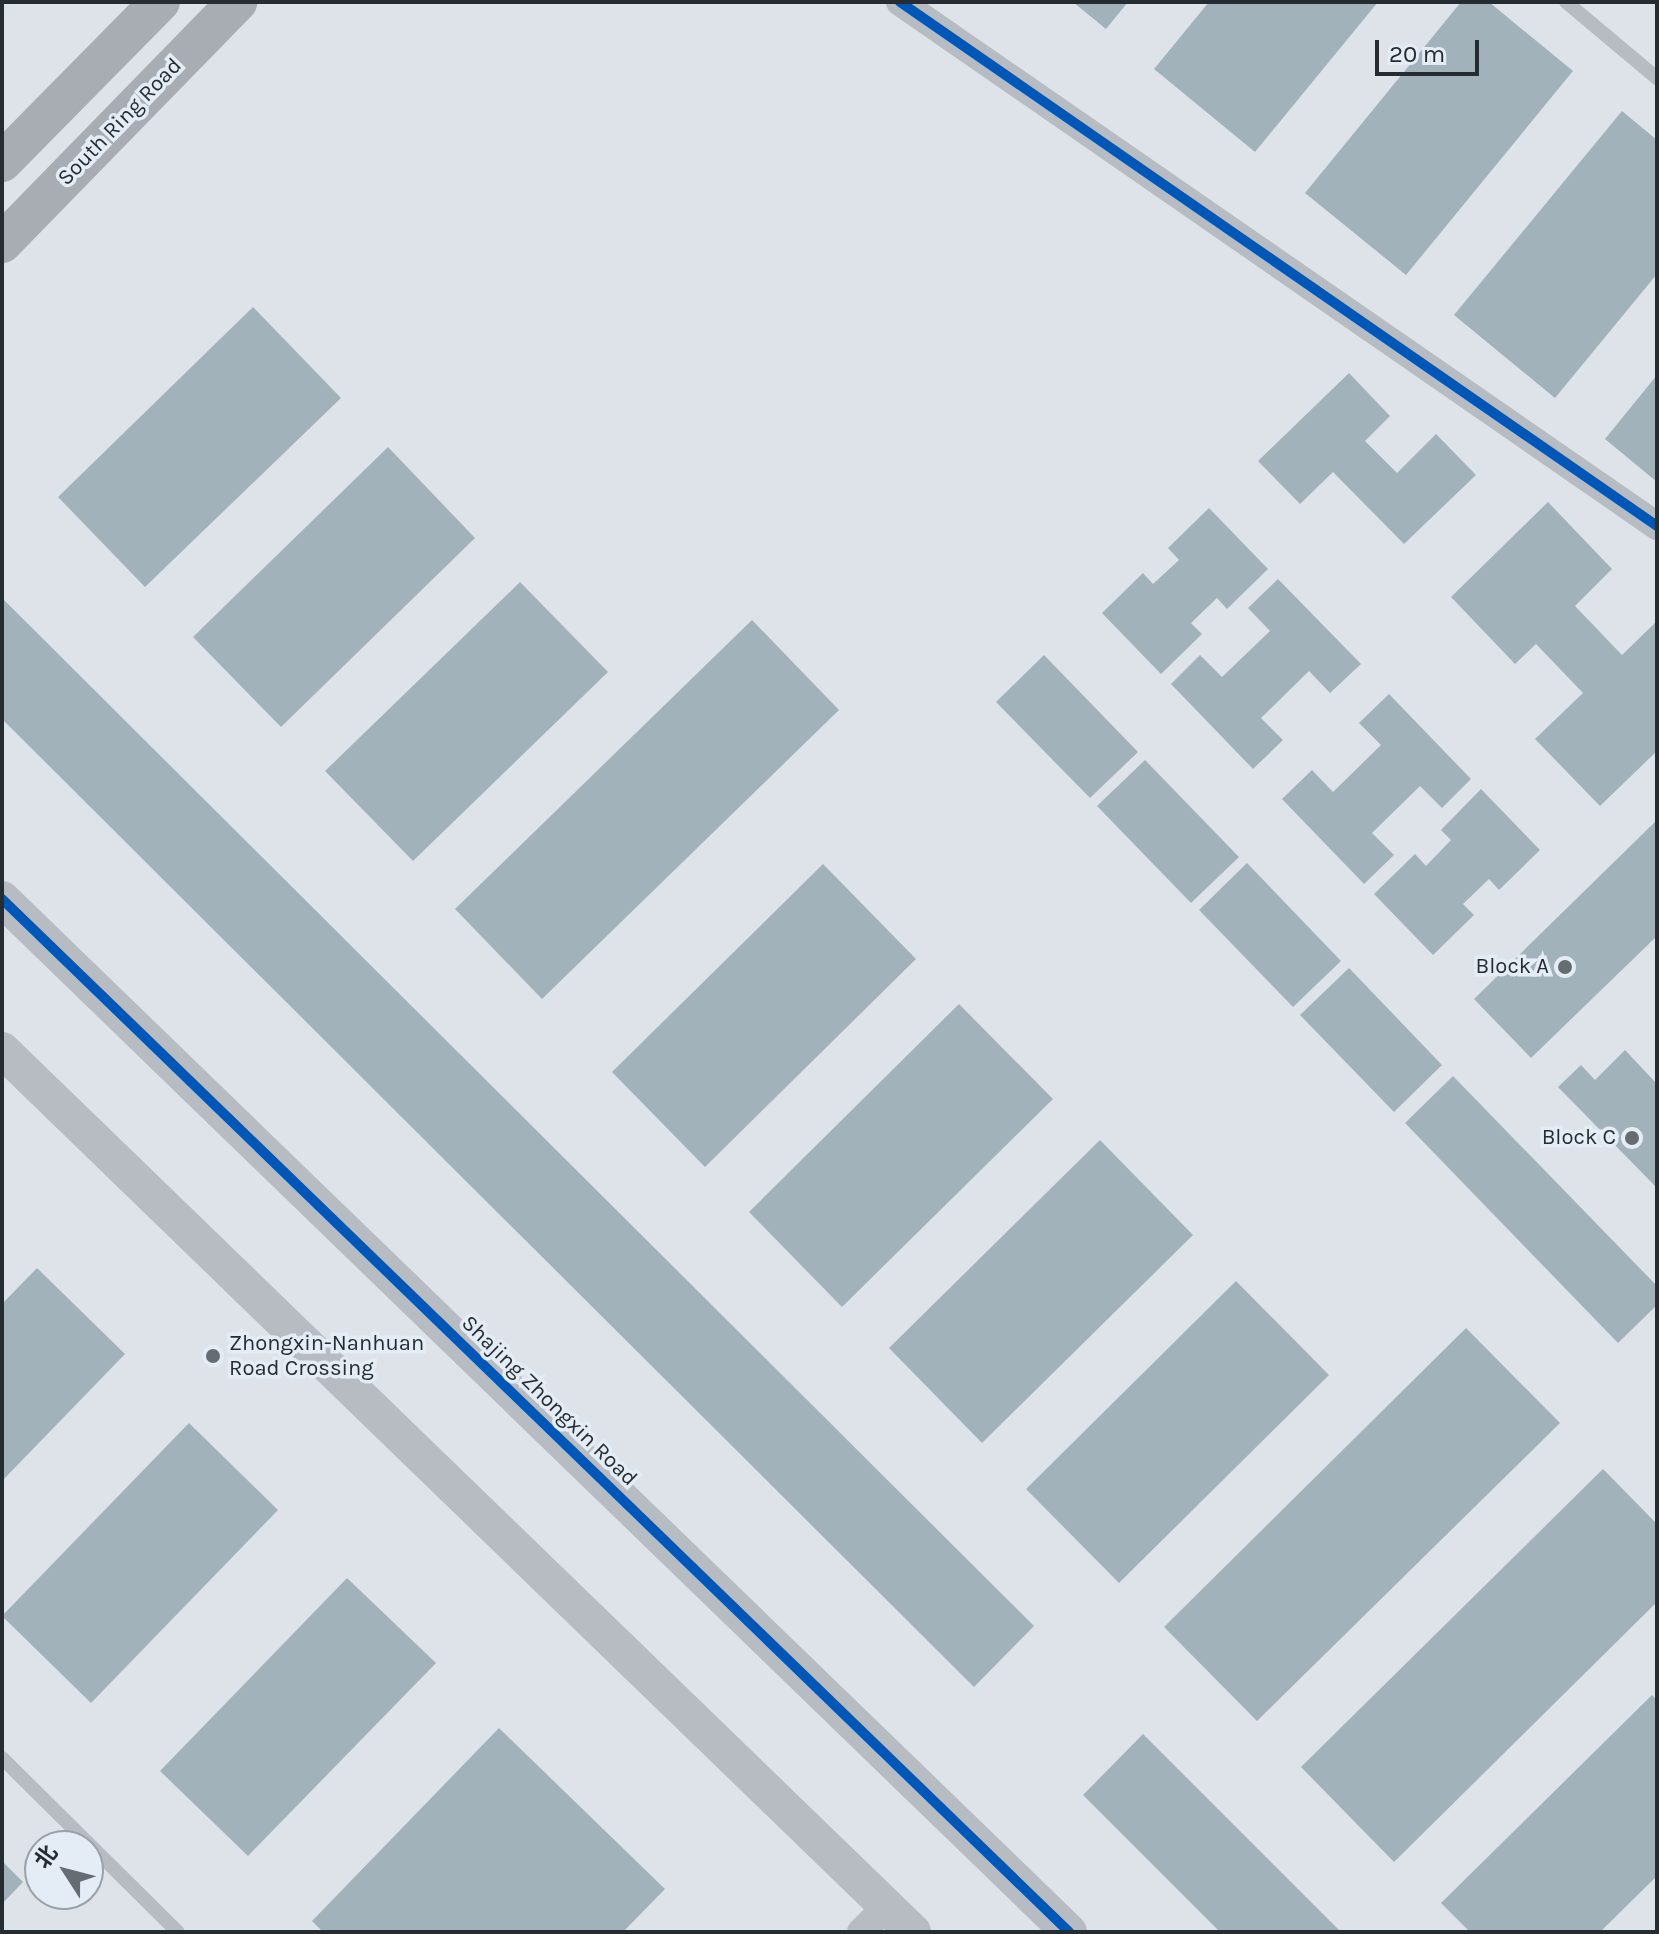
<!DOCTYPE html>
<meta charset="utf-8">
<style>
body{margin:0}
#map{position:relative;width:1659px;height:1934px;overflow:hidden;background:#dee3e9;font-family:Karla,"Noto Sans SC",sans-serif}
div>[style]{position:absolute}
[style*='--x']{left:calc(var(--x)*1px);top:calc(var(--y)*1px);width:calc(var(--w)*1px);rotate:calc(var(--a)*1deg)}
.building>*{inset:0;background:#a1b2bb}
.service>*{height:14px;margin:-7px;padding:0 7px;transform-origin:7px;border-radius:7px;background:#b7bcc2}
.minor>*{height:28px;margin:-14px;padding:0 14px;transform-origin:14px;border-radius:14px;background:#b7bcc2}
.tertiary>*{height:36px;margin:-18px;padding:0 18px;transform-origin:18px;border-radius:18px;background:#b7bcc2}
.secondary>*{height:40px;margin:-20px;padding:0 20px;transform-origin:20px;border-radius:20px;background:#a8adb3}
.cycleway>*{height:10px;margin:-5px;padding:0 5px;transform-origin:5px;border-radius:5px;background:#0057b8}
.dots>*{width:22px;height:22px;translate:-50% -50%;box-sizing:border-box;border:4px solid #e4ecf6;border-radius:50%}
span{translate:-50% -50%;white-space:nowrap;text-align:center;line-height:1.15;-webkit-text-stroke:7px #e4ecf6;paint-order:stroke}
.street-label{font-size:22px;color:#262d32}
.poi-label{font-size:22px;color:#262d32}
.right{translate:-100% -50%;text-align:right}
.left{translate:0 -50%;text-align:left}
.frame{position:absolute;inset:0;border:4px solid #262d32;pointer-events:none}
.north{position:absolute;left:24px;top:1830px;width:80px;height:80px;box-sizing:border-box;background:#e4ecf6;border:2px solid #98a0a8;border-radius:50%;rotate:306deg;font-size:22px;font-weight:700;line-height:32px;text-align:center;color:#262d32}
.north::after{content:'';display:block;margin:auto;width:28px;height:36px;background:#666d72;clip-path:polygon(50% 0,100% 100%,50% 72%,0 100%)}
.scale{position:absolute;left:1375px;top:40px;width:104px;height:36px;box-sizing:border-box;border:4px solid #262d32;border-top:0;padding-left:10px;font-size:24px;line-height:28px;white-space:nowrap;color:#262d32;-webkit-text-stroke:6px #e4ecf6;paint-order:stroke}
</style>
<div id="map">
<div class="building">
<i style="clip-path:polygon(1073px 2px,1128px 2px,1106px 29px)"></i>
<i style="clip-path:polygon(1209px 2px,1378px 2px,1255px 152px,1154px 69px)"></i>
<i style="clip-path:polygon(1461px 2px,1489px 2px,1573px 71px,1406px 275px,1305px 193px)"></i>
<i style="clip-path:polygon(1622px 111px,1657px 140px,1657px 274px,1555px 398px,1454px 315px)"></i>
<i style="clip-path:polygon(253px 307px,341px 398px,145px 587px,58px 497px)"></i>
<i style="clip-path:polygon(1349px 373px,1390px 416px,1365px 441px,1397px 473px,1436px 434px,1476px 475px,1404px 544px,1333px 472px,1300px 504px,1258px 461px)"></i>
<i style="clip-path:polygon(1657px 375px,1657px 482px,1605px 439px)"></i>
<i style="clip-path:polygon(388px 447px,475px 538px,281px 727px,193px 637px)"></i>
<i style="clip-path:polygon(1548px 502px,1612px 569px,1575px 606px,1622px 655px,1657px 621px,1657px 751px,1600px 806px,1535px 739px,1583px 693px,1536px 644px,1515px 664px,1451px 597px)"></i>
<i style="clip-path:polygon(1209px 508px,1268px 569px,1227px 609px,1217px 598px,1191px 623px,1202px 634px,1161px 674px,1102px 613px,1143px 573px,1153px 584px,1179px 560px,1168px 548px)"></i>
<i style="clip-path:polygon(1278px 579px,1361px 664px,1330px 693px,1309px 671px,1261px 718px,1283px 740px,1253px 769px,1171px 684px,1200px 655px,1222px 677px,1270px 631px,1248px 608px)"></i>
<i style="clip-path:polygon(520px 582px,608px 672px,413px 861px,325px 771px)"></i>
<i style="clip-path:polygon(2px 598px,1034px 1626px,974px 1687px,2px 719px)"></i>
<i style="clip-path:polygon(752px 620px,839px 710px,542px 999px,455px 909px)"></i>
<i style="clip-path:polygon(1044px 655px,1138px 752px,1090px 798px,996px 702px)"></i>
<i style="clip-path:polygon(1389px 694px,1471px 779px,1442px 808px,1420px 786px,1372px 833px,1394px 855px,1364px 884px,1282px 799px,1312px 770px,1333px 792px,1381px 745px,1359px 723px)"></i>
<i style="clip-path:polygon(1145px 760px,1239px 857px,1191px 903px,1097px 806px)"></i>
<i style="clip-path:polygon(1481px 789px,1540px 850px,1499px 890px,1489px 879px,1463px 904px,1474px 915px,1433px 955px,1374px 894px,1415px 854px,1426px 866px,1451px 840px,1441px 830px)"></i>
<i style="clip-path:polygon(1657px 820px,1657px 936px,1531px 1058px,1474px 999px)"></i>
<i style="clip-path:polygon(1247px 863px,1341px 961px,1293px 1007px,1199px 910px)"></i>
<i style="clip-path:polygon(823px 864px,916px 959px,705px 1167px,612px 1072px)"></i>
<i style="clip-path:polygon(1349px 968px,1442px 1065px,1394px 1112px,1300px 1015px)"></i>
<i style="clip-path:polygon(959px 1004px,1053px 1099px,842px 1307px,749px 1212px)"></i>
<i style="clip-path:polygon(1625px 1050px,1657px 1084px,1657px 1188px,1558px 1087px,1581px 1065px,1595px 1080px)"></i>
<i style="clip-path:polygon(1453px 1076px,1657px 1286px,1657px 1305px,1618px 1343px,1405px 1123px)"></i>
<i style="clip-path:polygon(1100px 1140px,1193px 1235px,982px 1443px,889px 1348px)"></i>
<i style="clip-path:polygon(37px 1268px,125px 1354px,2px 1481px,2px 1304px)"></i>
<i style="clip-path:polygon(1236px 1281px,1329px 1375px,1119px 1583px,1026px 1489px)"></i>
<i style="clip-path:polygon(1466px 1328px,1560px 1423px,1257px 1721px,1164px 1627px)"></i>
<i style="clip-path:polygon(189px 1423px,278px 1510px,91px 1703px,2px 1616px)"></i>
<i style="clip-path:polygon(1603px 1469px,1657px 1524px,1657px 1602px,1394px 1862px,1301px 1767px)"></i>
<i style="clip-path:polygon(347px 1578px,436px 1663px,248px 1856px,160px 1771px)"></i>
<i style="clip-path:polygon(1652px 1695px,1657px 1700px,1657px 1876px,1600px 1932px,1470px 1932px,1441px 1903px)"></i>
<i style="clip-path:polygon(499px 1728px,665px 1889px,623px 1932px,323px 1932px,312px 1921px)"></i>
<i style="clip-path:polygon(1143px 1734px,1341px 1932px,1220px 1932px,1083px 1795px)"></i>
<i style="clip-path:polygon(2px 1861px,23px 1882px,2px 1904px)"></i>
</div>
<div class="service">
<i style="--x:1566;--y:2;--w:119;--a:39.9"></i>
<i style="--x:2;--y:1758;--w:247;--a:44.7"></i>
</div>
<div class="minor">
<i style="--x:900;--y:2;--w:921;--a:34.69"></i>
<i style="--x:861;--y:1932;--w:37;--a:-45"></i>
</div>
<div class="tertiary">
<i style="--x:2;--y:899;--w:1485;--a:44.07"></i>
<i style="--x:2;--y:1050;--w:1268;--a:44.07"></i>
</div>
<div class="secondary">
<i style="--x:2;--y:162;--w:225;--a:-45.4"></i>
<i style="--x:2;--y:243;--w:337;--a:-45.7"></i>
</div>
<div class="cycleway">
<i style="--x:900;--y:2;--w:921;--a:34.69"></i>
<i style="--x:2;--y:899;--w:1485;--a:44.07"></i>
</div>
<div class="dots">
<i style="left:1565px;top:967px;background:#666d72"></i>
<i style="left:1632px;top:1138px;background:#666d72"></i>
<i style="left:213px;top:1356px;background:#666d72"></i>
</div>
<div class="street-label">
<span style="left:120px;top:122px;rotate:-46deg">South Ring Road</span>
<span style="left:549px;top:1401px;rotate:44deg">Shajing Zhongxin Road</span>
</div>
<div class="poi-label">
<span class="right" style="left:1549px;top:967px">Block A</span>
<span class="right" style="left:1616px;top:1138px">Block C</span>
<span class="left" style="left:229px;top:1356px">Zhongxin-Nanhuan<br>Road Crossing</span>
</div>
<div class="frame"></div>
<div class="north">北</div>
<div class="scale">20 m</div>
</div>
